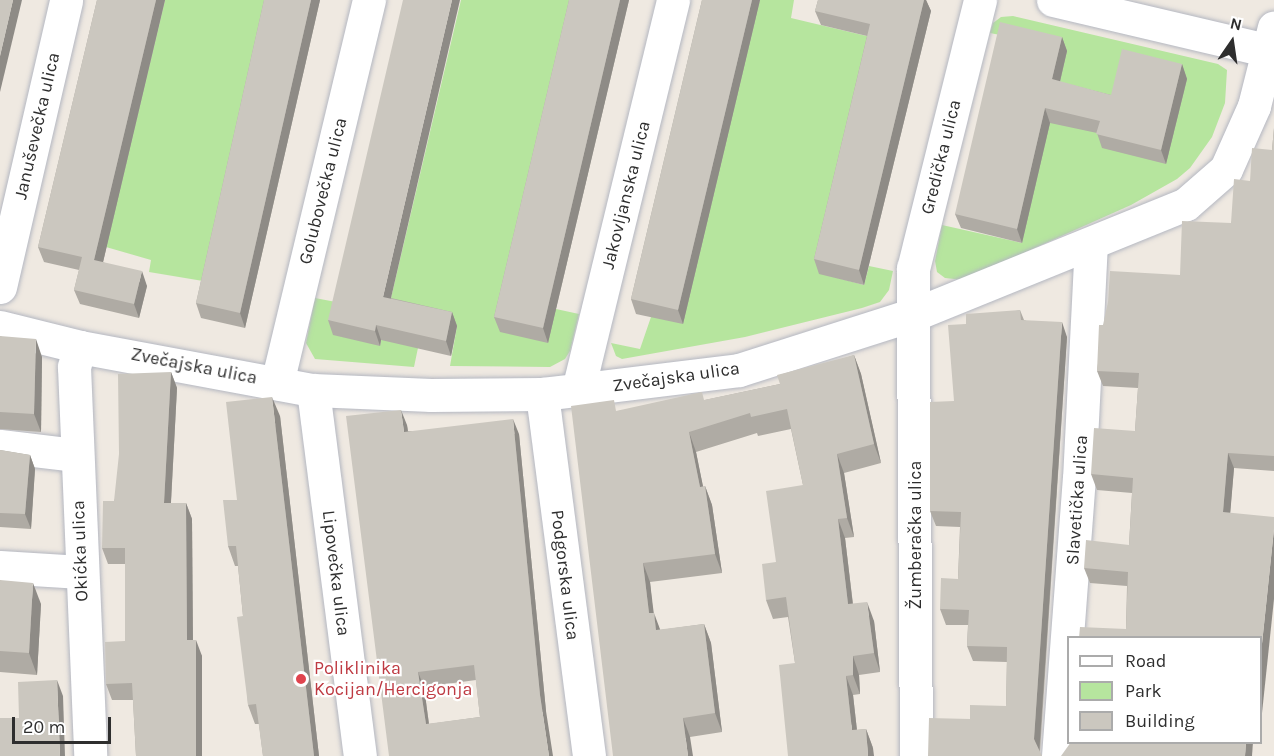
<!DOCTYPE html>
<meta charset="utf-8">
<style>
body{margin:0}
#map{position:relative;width:1274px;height:756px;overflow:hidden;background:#efe9e1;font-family:Karla,sans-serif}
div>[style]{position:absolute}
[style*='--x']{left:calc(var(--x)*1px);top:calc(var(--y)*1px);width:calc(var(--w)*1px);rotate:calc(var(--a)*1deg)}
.green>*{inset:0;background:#b6e59e}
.roads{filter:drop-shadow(0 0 2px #b4b7c1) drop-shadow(0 0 2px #b4b7c1)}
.minor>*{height:33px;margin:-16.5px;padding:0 16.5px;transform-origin:16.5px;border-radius:16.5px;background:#fff}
.wall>*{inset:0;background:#afaba4}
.shaded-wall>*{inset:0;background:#8e8b86}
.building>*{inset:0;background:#cbc7bf}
.dots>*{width:16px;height:16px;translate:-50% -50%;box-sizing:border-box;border:3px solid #fff;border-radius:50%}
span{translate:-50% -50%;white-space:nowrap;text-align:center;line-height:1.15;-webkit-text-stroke:4.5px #fff;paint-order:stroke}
.street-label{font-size:18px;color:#2e2e2e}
.health-label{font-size:18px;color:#be3a42}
.left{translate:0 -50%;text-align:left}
.legend{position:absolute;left:1067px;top:636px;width:195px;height:108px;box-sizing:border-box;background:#fff;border:2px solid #ababab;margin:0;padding:8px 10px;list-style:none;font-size:18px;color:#2e2e2e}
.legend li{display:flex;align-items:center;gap:12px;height:30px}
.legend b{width:30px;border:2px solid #ababab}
.north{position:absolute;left:1202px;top:12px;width:60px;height:60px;-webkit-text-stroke:4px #fff;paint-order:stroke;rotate:13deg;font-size:16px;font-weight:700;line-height:24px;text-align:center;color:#2e2e2e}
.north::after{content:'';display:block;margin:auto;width:21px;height:27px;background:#2e2e2e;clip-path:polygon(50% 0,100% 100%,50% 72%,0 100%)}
.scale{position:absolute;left:12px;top:717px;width:99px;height:27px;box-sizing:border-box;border:3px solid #2e2e2e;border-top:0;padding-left:8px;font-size:18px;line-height:21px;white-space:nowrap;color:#2e2e2e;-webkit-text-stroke:4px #fff;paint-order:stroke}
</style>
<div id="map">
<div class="green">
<i style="clip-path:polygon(165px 0,273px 0,209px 282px,149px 272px,151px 260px,106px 247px)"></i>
<i style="clip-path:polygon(461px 0,578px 0,556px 309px,579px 314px,570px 351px,565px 359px,550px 367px,450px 366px,457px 326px,424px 319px,414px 367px,315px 359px,306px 343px,315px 298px,341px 303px,380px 345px)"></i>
<i style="clip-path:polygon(760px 0,794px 0,791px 18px,875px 38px,819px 273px,864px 285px,869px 266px,893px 271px,889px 290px,880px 302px,862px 308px,745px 337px,622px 359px,616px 356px,611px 343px,640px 349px)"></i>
<i style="clip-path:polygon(1013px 16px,1218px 64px,1227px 70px,1225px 103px,1212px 137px,1190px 168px,1177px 179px,1131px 205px,963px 280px,945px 278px,937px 272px,935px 261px,942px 225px,1022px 243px,1005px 36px,990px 33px,993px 23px,1001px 17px)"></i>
</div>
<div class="roads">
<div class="minor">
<i style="--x:1053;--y:0;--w:227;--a:13.2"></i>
<i style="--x:0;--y:287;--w:294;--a:-77"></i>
<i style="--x:0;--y:327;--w:82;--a:14"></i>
<i style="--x:80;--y:347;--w:237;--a:10.5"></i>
<i style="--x:313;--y:390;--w:118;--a:2.4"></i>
<i style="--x:431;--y:395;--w:111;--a:-0.5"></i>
<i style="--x:542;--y:394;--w:198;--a:-6.9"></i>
<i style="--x:739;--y:370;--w:185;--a:-17.7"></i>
<i style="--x:915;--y:314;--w:292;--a:-22.1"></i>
<i style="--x:1186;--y:204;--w:53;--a:-41.2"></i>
<i style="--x:1226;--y:169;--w:69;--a:-66"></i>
<i style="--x:1254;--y:106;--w:81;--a:-75.8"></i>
<i style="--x:80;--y:347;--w:21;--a:107"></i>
<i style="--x:74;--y:367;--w:389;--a:87.6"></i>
<i style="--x:277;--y:383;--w:394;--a:-76.5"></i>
<i style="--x:313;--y:390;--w:369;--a:82.7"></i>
<i style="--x:578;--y:390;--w:401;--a:-76.3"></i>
<i style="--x:542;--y:394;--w:365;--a:82.6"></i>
<i style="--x:0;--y:446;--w:77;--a:6.8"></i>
<i style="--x:0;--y:567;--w:81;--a:3.5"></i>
<i style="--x:916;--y:756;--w:487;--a:-90.4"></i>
<i style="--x:913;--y:269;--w:277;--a:-76"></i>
<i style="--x:1058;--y:756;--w:278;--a:-85.7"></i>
<i style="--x:1079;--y:479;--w:235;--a:-87.1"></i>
</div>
</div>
<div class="wall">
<i style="clip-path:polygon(97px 0,165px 0,103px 262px,147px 286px,139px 318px,80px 304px,74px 290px,79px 270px,44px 262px,38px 247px)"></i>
<i style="clip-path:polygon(264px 0,320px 0,245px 328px,201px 318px,196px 303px)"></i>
<i style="clip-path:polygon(569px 0,629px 0,548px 343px,500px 332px,494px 317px)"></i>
<i style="clip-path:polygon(702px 0,760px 0,683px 324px,636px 314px,631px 299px)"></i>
<i style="clip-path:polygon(818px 0,926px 0,931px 11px,864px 285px,819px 274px,814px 259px,867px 36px,821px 25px,815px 11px)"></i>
<i style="clip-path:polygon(1062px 37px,1067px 51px,1060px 82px,1111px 95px,1182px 64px,1187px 79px,1166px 164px,1102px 148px,1097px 133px,1050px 123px,1022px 243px,961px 228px,955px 214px)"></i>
<i style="clip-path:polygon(1274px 128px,1274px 471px,1234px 468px,1230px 513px,1260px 638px,1126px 629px,1127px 586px,1090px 583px,1084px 568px,1129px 545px,1132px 493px,1097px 490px,1091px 474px,1135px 431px,1138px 388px,1103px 386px,1097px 371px,1103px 325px,1180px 275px,1231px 223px,1250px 181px,1272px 150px)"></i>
<i style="clip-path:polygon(391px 298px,452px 312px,457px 326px,451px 356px,381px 340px,380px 346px,333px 335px,328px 320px)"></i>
<i style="clip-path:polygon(1020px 310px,1024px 320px,1067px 337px,1040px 752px,970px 719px,1006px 706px,1007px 662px,973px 661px,967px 646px,968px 625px,946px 625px,940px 609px,958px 579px,960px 527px,936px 526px,930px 511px,954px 401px,966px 324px)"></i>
<i style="clip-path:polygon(0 336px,42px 357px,41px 432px,0 429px)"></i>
<i style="clip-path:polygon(854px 355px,861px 374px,881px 463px,844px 473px,854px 537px,845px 538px,853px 604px,874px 621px,880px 672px,859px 675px,860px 694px,853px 695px,857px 730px,866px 729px,873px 748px,795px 663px,788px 617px,773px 619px,766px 600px,776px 562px,803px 485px,791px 429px,758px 436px,757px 433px,696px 452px,703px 487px,705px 486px,712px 505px,722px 573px,650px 582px,653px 613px,660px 630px,704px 624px,711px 643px,722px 732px,690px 737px,613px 756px,618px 411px,705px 400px,780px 384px)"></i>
<i style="clip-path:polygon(171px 372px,177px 388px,171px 503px,186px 503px,192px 519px,193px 640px,202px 656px,202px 756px,136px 756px,133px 700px,112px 700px,106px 684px,125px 641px,125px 564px,108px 564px,102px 548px,114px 501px)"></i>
<i style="clip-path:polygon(280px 416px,319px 756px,263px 756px,259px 724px,255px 724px,248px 705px,243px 616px,238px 566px,235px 566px,228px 546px,237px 500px)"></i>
<i style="clip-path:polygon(evenodd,407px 425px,408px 431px,519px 434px,546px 711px,389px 756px,407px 425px,476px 680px,480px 717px,429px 724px,424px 687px,476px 680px)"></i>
<i style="clip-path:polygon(0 450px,30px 455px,35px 469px,31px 529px,0 527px)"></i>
<i style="clip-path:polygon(0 580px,41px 604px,37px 675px,0 672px)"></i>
</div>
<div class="shaded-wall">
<i style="clip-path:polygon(13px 0,22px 0,0 92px,0 56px)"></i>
<i style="clip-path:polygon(156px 0,165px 0,100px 275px,94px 260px)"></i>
<i style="clip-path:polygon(311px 0,320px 0,245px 328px,240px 313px)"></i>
<i style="clip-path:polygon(452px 0,460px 0,388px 311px,383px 297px)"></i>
<i style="clip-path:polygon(620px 0,629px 0,548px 343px,543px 328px)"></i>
<i style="clip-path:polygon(752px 0,760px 0,683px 324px,678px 310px)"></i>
<i style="clip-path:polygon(924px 0,926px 0,931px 11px,864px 285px,859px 270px)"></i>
<i style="clip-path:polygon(1062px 37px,1067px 51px,1057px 94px,1052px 79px)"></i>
<i style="clip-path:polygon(1182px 64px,1187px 79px,1166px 164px,1161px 150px)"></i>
<i style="clip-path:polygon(1045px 108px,1050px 123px,1022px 243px,1017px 229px)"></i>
<i style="clip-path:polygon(142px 271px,147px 286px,139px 318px,134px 304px)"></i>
<i style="clip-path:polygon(452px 312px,457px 326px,451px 356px,446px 341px)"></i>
<i style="clip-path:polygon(1062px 322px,1067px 337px,1039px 755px,1034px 739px)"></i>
<i style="clip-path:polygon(376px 325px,381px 340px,380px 346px,375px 331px)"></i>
<i style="clip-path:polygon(36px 339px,42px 357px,41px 432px,34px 414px)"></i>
<i style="clip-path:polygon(854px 355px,861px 374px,881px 463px,874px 444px)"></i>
<i style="clip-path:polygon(171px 372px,177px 388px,170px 519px,164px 503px)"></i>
<i style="clip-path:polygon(272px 397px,280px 416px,319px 756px,314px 756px)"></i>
<i style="clip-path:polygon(401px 410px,407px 425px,410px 447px,404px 432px)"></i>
<i style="clip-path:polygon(513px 419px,519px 434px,546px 711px,553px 756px,549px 756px,540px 695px)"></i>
<i style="clip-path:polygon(689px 432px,696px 452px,707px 506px,700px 487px)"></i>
<i style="clip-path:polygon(1228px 453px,1234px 468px,1229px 528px,1223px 512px)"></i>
<i style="clip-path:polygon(837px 454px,844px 473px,854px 537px,847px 518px)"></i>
<i style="clip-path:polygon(30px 455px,35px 469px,31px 529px,25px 514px)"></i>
<i style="clip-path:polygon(705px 486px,712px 505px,722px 573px,715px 554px)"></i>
<i style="clip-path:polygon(186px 503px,192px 519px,193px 656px,187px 640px)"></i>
<i style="clip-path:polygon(838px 519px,845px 538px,855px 623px,848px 604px)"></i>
<i style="clip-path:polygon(1274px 529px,1274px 599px,1260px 732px,1260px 663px)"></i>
<i style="clip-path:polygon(643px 563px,650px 582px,656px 632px,649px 613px)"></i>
<i style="clip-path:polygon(33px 583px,41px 604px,37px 675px,29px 653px)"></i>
<i style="clip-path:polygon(867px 602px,874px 621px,880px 672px,874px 653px)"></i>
<i style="clip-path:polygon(654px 613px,661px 632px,656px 630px)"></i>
<i style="clip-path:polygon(704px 624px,711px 643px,722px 732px,715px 713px)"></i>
<i style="clip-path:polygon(196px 640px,202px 656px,202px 756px,196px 756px)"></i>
<i style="clip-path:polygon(853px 656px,859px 675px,860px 694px,853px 675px)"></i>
<i style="clip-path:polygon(418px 672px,424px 687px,431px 740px,426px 724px)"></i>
<i style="clip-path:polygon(846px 676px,853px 695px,859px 749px,852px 730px)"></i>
<i style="clip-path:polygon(57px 680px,63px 696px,65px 756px,60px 756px)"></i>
<i style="clip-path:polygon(683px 718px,690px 737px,693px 756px,688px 756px)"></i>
<i style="clip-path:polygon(866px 729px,873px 748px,874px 756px,868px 756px)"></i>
<i style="clip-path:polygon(1246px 742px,1253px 742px,1252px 756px,1245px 756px)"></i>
</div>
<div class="building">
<i style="clip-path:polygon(0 0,13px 0,0 56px)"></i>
<i style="clip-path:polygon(97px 0,156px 0,94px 260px,142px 271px,134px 304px,74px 290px,82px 257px,38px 247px)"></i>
<i style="clip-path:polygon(264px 0,311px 0,240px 313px,196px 303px)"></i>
<i style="clip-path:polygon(403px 0,452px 0,383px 297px,452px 312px,446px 341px,376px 325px,375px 331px,328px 320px)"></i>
<i style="clip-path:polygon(569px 0,620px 0,543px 328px,494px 317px)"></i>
<i style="clip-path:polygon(702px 0,752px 0,678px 310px,631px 299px)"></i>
<i style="clip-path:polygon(818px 0,924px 0,859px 270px,814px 259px,870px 24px,815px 11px)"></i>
<i style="clip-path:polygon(1000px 22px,1062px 37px,1052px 79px,1111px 95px,1122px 49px,1182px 64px,1161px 150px,1096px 134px,1100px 121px,1045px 108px,1017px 229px,955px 214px)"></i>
<i style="clip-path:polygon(1274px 128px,1274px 456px,1228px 453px,1223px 512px,1274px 517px,1274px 529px,1260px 663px,1260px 638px,1079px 638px,1080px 627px,1126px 629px,1128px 572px,1084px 568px,1086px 540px,1129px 545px,1133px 478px,1091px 474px,1094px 428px,1135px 431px,1139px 373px,1097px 371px,1099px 325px,1103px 325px,1108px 302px,1110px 271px,1180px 275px,1182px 221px,1231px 223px,1234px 179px,1250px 181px,1252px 148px,1272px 150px)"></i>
<i style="clip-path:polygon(1020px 310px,1021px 320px,1062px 322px,1034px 739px,1042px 756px,928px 756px,929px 718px,970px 719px,970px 705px,1006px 706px,1007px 647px,967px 646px,969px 610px,940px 609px,941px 578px,958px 579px,961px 512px,930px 511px,930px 402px,954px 401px,948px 325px,966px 324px,966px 314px)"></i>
<i style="clip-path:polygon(0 336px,36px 339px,34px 414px,0 412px)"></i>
<i style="clip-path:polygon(854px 355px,874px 444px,837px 454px,847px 518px,838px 519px,848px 604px,867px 602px,874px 653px,853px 656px,853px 675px,846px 676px,852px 730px,866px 729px,868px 756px,788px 756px,779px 665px,795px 663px,786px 597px,766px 600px,762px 564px,776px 562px,766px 491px,803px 485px,787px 409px,751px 417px,750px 413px,689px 432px,700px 487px,705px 486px,715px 554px,643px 563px,649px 613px,654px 613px,656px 630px,704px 624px,715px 713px,683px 718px,688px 756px,613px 756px,571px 406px,614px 400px,616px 411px,702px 392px,704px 400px,780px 384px,777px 375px)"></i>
<i style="clip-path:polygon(171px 372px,164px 503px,186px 503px,187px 640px,196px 640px,196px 756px,136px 756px,132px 683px,106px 684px,105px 642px,125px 641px,125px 548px,102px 548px,103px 501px,114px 501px,119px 454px,118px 374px)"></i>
<i style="clip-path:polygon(272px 397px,314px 756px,263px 756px,256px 704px,248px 705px,237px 617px,243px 616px,236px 546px,228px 546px,223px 500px,237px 500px,226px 402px)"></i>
<i style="clip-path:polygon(evenodd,401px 410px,404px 432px,513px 419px,540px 695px,549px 756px,389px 756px,346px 416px,401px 410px,474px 665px,480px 717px,426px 724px,418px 672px,474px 665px)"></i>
<i style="clip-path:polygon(0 450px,30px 455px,25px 514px,0 513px)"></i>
<i style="clip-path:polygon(0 580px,33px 583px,29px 653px,0 651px)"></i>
<i style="clip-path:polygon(57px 680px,60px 756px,0 756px,0 718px,19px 718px,18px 682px)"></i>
<i style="clip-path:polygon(1071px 742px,1246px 742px,1245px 756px,1061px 756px)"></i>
</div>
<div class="dots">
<i style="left:301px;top:679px;background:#e0444e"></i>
</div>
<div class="street-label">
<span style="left:37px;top:126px;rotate:-77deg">Januševečka ulica</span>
<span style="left:941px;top:157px;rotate:-76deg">Gredička ulica</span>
<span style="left:323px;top:191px;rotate:-76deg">Golubovečka ulica</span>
<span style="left:626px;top:195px;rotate:-76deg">Jakovljanska ulica</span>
<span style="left:194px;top:366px;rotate:11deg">Zvečajska ulica</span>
<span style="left:676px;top:377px;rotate:-8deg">Zvečajska ulica</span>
<span style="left:1077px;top:500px;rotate:-86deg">Slavetička ulica</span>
<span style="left:915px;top:535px;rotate:-90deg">Žumberačka ulica</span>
<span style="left:80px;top:551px;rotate:-92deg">Okićka ulica</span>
<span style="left:336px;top:573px;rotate:83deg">Lipovečka ulica</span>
<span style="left:565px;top:575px;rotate:83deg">Podgorska ulica</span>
</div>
<div class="health-label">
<span class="left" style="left:314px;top:679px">Poliklinika<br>Kocijan/Hercigonja</span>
</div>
<ul class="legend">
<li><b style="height:8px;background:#fff"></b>Road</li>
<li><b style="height:16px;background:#b6e59e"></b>Park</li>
<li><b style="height:16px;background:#cbc7bf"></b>Building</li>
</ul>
<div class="north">N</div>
<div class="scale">20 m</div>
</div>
